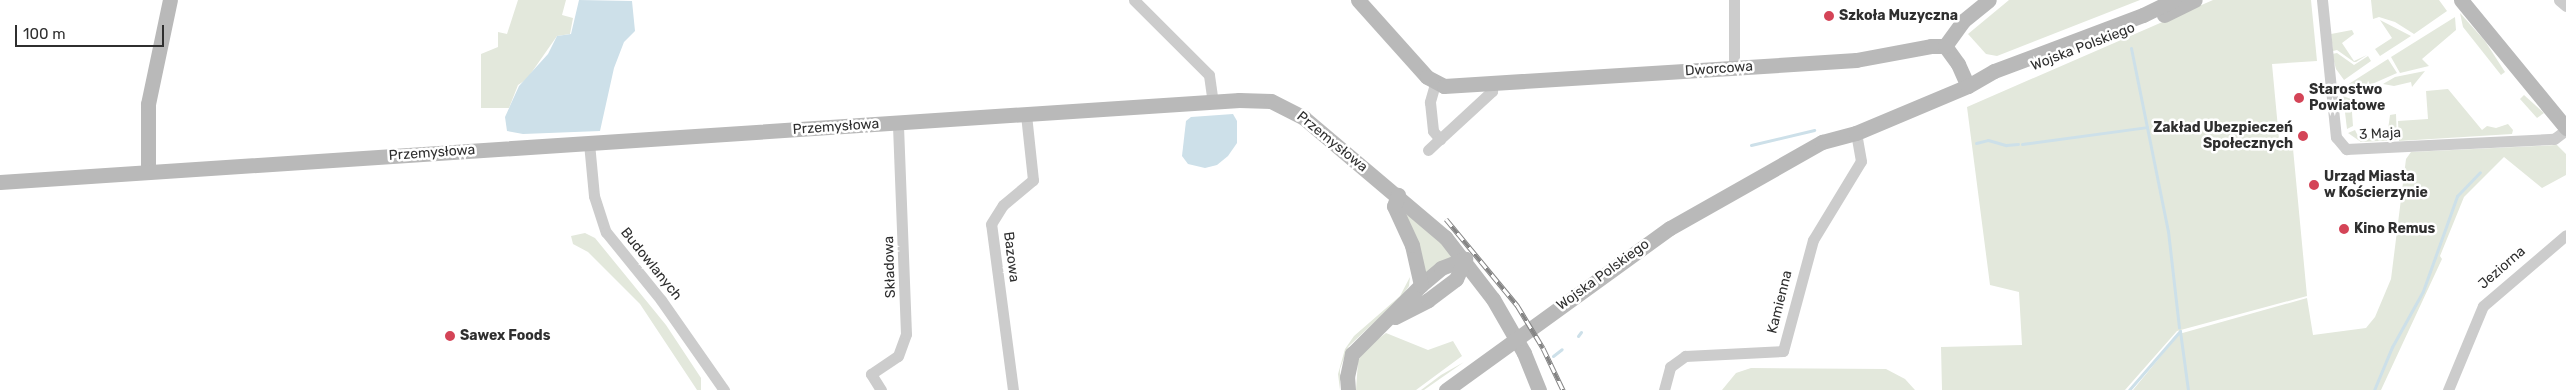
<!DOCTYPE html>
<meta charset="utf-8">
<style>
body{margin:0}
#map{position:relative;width:2566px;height:390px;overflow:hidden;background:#fff;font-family:Rubik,sans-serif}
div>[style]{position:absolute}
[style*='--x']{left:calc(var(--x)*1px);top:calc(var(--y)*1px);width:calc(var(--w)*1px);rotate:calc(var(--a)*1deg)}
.green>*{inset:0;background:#e3e8dc}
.water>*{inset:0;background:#cde0e9}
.stream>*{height:3px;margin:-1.5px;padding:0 1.5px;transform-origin:1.5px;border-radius:1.5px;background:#cde0e9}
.street>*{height:11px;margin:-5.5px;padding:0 5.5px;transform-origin:5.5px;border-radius:5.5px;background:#ccc}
.secondary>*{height:15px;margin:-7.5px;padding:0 7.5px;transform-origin:7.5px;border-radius:7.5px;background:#b9b9b9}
.rail>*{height:5px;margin-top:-2.5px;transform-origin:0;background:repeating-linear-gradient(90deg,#fff 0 9px,#848484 0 18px);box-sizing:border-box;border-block:1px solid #848484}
.dots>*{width:14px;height:14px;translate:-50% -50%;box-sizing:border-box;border:2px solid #fff;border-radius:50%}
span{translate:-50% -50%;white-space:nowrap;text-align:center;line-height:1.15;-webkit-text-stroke:5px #fff;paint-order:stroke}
.poi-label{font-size:14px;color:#2f2f2f;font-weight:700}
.left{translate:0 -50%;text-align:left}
.right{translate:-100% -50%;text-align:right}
.street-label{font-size:14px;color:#2f2f2f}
.scale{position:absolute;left:15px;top:25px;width:149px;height:22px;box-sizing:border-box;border:2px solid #2f2f2f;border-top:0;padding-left:6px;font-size:15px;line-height:18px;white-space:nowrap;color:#2f2f2f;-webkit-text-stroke:4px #fff;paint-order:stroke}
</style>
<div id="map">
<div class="green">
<i style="clip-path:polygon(518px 0,566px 0,562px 15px,573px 18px,570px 34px,557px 36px,527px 79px,518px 85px,509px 108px,481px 108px,481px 54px,498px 47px,498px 32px,507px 34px)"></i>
<i style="clip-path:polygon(2009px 0,2140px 0,1997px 56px,1986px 54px,1968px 34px)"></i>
<i style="clip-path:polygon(2213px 0,2311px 0,2317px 61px,2272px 64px,2279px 139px,2292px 138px,2307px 296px,2177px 331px,2125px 390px,1942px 390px,1941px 347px,2022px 345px,2019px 292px,1990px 285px,1967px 107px)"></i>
<i style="clip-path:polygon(2371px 0,2439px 0,2447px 11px,2414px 34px,2395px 22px,2379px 17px,2373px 19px)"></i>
<i style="clip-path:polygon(2460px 13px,2485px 41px,2505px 72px,2501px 75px,2463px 27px)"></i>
<i style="clip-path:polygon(2455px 17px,2456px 30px,2422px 59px,2429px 66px,2400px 73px,2391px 57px)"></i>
<i style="clip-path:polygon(2380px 20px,2411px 36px,2380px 56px,2375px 49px,2392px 38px)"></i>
<i style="clip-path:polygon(2352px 30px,2354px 34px,2342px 43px,2354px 61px,2367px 55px,2356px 62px,2354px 62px,2337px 50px,2333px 51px,2331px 34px)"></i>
<i style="clip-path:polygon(2337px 53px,2354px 65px,2368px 56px,2371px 61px,2344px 80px,2336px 69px,2332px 54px)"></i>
<i style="clip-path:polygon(2388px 59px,2397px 73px,2354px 92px,2352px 96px,2345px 92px,2344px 87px)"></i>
<i style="clip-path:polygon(2425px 71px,2412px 87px,2411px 82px,2394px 86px,2383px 84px,2395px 77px)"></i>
<i style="clip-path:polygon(2448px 89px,2482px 130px,2487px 126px,2496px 128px,2508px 124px,2513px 130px,2512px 134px,2399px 141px,2398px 121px,2428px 119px,2426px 91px)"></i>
<i style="clip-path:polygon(2524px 95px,2544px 113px,2537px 118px,2520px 99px)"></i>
<i style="clip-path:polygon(2343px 96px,2351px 99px,2353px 126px,2347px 129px)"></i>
<i style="clip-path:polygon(2396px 114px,2397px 140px,2361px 142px,2348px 133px,2355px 130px,2358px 136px,2367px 138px,2387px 137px,2390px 115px)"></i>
<i style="clip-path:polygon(2557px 145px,2566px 154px,2566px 175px,2542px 188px,2504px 157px,2464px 197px,2440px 256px,2442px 259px,2381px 390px,2133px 390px,2179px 334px,2307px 298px,2313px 335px,2366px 328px,2375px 317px,2391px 279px,2406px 159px,2411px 152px)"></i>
<i style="clip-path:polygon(1401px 207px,1454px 255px,1422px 280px)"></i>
<i style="clip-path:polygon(585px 233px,595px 238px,666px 325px,701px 378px,701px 390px,697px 390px,640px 304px,588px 252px,573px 244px,571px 236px)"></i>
<i style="clip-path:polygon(1410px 277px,1409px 286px,1401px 297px,1348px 347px,1340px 369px,1340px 390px,1338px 374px,1345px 349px,1354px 336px,1400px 296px)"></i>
<i style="clip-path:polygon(1386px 333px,1428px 350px,1453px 341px,1462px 356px,1416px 390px,1356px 390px,1358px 361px,1365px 349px)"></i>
<i style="clip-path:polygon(1464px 362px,1424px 390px,1421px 390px,1441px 375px)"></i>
<i style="clip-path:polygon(1751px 368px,1886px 369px,1905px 379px,1915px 390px,1722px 390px,1736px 373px)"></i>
</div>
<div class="water">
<i style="clip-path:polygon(579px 0,632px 1px,635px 31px,624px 42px,614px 68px,600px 131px,523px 134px,507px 131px,505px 117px,519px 86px,548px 54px,557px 36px,571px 34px)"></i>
<i style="clip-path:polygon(1233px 114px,1237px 121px,1237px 143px,1228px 156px,1217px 165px,1205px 168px,1188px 164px,1182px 156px,1186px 121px,1191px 117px)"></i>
</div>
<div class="stream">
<i style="--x:2131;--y:48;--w:187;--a:78.6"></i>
<i style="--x:2168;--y:231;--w:97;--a:83.5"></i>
<i style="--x:1976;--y:143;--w:12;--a:-14"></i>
<i style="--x:1988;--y:140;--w:19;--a:16"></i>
<i style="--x:2006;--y:145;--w:12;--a:-5"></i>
<i style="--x:2022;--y:144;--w:126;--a:-7.7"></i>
<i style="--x:1751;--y:145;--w:65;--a:-13.4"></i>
<i style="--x:2180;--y:331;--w:60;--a:82.3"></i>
<i style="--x:1578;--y:336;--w:5;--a:-53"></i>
<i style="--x:1553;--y:356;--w:11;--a:-38"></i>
<i style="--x:2129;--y:390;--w:78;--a:-49.2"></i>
<i style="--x:2374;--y:390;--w:47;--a:-67.3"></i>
<i style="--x:2392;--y:347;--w:64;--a:-61"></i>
<i style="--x:2423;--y:291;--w:101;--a:-70.3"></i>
<i style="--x:2457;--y:196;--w:33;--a:-46"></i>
</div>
<div class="street">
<i style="--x:1134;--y:0;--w:106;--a:45"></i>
<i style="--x:1209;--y:75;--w:27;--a:82"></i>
<i style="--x:2322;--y:0;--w:138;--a:84.2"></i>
<i style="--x:2336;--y:137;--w:16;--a:50"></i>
<i style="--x:2346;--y:149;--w:208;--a:-2.8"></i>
<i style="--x:2554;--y:139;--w:15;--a:-37"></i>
<i style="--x:2559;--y:0;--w:9;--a:41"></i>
<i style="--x:1734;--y:68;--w:68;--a:-90"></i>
<i style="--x:1435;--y:84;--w:19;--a:106"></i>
<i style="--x:1430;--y:102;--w:29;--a:84"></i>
<i style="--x:1433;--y:131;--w:11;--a:49"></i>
<i style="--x:1440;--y:139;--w:71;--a:-42.7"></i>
<i style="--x:1492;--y:91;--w:7;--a:-90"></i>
<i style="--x:589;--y:143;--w:53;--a:84.6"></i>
<i style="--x:594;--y:196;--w:38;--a:72"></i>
<i style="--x:606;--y:232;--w:87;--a:51"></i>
<i style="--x:661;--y:300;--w:110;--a:55"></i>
<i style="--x:1428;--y:150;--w:16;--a:-43"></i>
<i style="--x:881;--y:390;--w:19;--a:-122"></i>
<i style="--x:871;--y:374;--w:32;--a:-34"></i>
<i style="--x:898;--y:356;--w:23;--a:-70"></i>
<i style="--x:906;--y:334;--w:211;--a:-92.2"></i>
<i style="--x:1013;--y:390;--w:167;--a:-97.5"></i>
<i style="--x:991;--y:224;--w:22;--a:-58"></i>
<i style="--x:1003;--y:205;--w:39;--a:-40"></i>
<i style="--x:1033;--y:180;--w:65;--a:-96.1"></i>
<i style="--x:1664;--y:390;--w:24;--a:-75"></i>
<i style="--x:1670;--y:367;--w:19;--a:-36"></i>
<i style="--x:1685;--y:356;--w:98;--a:-2.9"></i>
<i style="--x:1783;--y:351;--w:115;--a:-74.9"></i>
<i style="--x:1813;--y:240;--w:92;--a:-58.7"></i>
<i style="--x:1861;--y:161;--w:28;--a:-100"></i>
<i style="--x:2448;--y:390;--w:91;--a:-67.4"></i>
<i style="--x:2483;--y:306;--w:109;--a:-40.5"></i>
</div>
<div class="secondary">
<i style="--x:1358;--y:0;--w:103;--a:48.1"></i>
<i style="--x:1427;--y:77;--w:19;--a:28"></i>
<i style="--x:1444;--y:86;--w:413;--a:-3.6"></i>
<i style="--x:1856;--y:60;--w:76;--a:-10.6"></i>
<i style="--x:1931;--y:46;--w:14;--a:0"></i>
<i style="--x:1945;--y:46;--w:22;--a:54"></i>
<i style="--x:1958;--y:64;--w:24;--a:66"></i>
<i style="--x:2461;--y:0;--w:166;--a:50.6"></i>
<i style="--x:2164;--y:15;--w:34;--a:-26"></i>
<i style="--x:1945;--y:46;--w:31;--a:-54"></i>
<i style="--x:1963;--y:21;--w:33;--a:-39"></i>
<i style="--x:148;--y:172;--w:68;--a:-90"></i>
<i style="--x:148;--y:104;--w:106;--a:-78.1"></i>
<i style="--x:0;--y:182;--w:1242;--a:-3.79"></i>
<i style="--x:1239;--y:100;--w:32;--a:2"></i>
<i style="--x:1271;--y:101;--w:37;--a:27"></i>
<i style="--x:1304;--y:118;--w:185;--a:40.2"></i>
<i style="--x:1445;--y:237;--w:78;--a:52.3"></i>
<i style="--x:1493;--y:299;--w:62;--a:60.1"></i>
<i style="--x:1524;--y:353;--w:40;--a:68"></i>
<i style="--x:1421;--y:285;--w:26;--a:-40"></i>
<i style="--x:1441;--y:268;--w:26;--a:-21"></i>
<i style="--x:1395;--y:317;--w:37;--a:-27"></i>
<i style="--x:1428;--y:300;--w:35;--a:-37"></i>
<i style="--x:1456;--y:279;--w:22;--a:-66"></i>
<i style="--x:1348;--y:390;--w:13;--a:-94"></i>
<i style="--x:1347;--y:377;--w:24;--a:-78"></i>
<i style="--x:1352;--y:354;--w:98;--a:-45"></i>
<i style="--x:1421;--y:285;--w:41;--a:-102.7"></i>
<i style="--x:1412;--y:245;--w:43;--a:-114.8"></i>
<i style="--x:1394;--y:206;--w:12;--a:-70"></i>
<i style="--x:1446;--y:390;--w:276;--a:-35.9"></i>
<i style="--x:1670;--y:228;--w:175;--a:-29.5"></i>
<i style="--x:1822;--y:142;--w:35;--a:-15"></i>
<i style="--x:1856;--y:133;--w:121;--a:-22.8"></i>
<i style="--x:1968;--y:86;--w:30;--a:-30"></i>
<i style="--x:1994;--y:71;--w:159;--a:-20.6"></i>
<i style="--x:2143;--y:15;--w:34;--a:-26"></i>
</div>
<div class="rail">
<i style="--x:1446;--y:219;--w:112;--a:50.5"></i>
<i style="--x:1517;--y:305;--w:50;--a:58.8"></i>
<i style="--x:1543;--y:348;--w:47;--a:64.5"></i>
</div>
<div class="dots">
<i style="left:1829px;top:16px;background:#d44457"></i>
<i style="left:2299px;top:98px;background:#d44457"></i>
<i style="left:2303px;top:136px;background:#d44457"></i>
<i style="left:2314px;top:185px;background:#d44457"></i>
<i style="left:2344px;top:229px;background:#d44457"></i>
<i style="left:450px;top:336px;background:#d44457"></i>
</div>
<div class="poi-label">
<span class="left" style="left:1839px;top:16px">Szkoła Muzyczna</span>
<span class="left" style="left:2309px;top:98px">Starostwo<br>Powiatowe</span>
<span class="right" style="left:2293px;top:136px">Zakład Ubezpieczeń<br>Społecznych</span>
<span class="left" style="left:2324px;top:185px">Urząd Miasta<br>w Kościerzynie</span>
<span class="left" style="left:2354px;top:229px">Kino Remus</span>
<span class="left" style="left:460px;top:336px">Sawex Foods</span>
</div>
<div class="street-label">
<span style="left:2083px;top:47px;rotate:-21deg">Wojska Polskiego</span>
<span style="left:1719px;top:69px;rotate:-4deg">Dworcowa</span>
<span style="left:836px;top:127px;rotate:-4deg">Przemysłowa</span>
<span style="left:2380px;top:134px;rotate:-3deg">3 Maja</span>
<span style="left:1332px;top:142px;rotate:39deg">Przemysłowa</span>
<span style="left:432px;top:153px;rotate:-4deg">Przemysłowa</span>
<span style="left:1011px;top:257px;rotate:83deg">Bazowa</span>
<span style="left:651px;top:264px;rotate:51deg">Budowlanych</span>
<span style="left:890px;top:267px;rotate:-92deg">Składowa</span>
<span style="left:2502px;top:268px;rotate:-41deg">Jeziorna</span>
<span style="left:1603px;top:275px;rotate:-36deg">Wojska Polskiego</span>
<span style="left:1780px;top:302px;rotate:-76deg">Kamienna</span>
</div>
<div class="scale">100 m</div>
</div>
